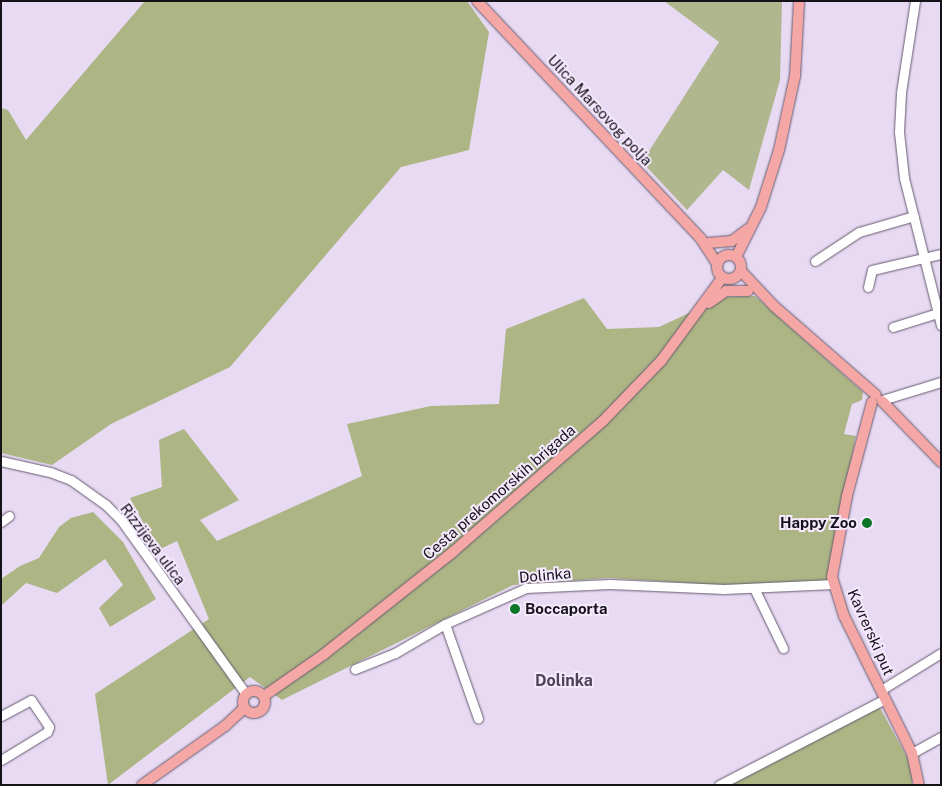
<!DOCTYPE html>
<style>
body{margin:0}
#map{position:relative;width:942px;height:786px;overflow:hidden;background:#e8daf3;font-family:"Public Sans",sans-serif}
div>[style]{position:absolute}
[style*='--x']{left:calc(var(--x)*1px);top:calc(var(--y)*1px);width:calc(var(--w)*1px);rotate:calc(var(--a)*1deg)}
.green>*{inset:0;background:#b0b78e}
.forest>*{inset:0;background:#adb585}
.roads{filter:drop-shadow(0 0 1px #665a6f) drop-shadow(0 0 1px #665a6f)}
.minor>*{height:9px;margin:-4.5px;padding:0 4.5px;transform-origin:4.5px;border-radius:4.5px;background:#fff}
.major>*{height:10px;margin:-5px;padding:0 5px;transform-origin:5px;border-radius:5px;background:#f4a7a4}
.major>.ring{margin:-5px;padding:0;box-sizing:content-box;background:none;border:10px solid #f4a7a4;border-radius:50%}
.dots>*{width:14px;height:14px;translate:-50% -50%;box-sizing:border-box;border:2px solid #f4e9fd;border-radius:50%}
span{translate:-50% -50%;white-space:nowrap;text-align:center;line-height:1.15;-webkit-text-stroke:4px #f4e9fd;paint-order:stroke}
.street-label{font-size:15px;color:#16121a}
.poi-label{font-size:15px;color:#16121a;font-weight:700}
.right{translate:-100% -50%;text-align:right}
.left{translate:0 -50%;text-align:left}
.neighbourhood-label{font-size:16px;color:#4e4357;font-weight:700}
.frame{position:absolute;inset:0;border:2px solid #16121a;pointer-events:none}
</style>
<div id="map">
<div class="green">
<i style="clip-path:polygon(664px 1px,782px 1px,780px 80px,749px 190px,723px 170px,687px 210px,642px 162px,719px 42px)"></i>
</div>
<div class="forest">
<i style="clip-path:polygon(145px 1px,467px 1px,489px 32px,469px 150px,401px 167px,230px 367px,111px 424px,52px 465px,1px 453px,1px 108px,8px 110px,26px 140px)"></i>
<i style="clip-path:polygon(755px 296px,863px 392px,862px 400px,852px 404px,844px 434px,856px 436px,827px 582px,717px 585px,609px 578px,513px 585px,282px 700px,250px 677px,108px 785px,95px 694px,209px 619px,177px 541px,158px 550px,130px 498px,162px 487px,159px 440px,184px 429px,239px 500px,200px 520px,217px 541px,362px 476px,347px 424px,431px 406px,499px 404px,506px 329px,584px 298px,607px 329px,659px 327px,723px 297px)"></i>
<i style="clip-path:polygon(93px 512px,123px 542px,156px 599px,110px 627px,99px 608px,123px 585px,105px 559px,57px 593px,26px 583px,1px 606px,1px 579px,20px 566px,39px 558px,59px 527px,71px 518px)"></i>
<i style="clip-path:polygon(879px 706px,912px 766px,912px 785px,723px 785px)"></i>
</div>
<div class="roads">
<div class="minor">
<i style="--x:915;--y:1;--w:93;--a:98.7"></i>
<i style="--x:901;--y:93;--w:39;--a:93"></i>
<i style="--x:899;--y:132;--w:46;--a:83.8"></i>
<i style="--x:904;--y:178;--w:152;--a:75.9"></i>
<i style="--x:815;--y:261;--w:53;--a:-33.4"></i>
<i style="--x:859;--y:232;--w:57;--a:-16.2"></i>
<i style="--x:868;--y:287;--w:17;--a:-77"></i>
<i style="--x:872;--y:270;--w:71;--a:-13.1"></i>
<i style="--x:893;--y:327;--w:50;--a:-17.4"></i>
<i style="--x:882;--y:400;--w:62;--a:-17"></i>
<i style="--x:1;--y:461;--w:50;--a:12.7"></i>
<i style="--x:50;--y:472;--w:22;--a:21"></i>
<i style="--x:71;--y:480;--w:43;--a:35.5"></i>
<i style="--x:106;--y:505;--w:21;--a:45"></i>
<i style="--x:121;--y:520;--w:214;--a:54.3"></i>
<i style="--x:1;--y:522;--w:10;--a:-37"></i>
<i style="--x:754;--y:588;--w:67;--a:64.2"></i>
<i style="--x:445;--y:624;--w:100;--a:70.7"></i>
<i style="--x:355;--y:669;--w:43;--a:-21.8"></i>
<i style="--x:395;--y:653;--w:58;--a:-30.1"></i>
<i style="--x:445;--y:624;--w:89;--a:-24"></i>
<i style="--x:526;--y:588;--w:84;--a:-2.7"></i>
<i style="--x:610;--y:584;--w:114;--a:2.5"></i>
<i style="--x:724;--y:589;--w:110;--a:-2.6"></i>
<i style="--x:881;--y:690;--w:70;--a:-31.7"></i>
<i style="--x:1;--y:716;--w:34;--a:-28"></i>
<i style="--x:31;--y:700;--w:32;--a:56"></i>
<i style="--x:49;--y:727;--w:5;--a:112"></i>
<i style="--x:47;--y:732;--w:54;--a:148.7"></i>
<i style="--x:912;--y:753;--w:33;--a:-29"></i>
<i style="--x:719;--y:785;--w:187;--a:-27.4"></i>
</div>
<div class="major">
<i style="--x:477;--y:1;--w:327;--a:46.7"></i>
<i style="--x:701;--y:239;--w:30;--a:57"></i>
<i style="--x:708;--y:243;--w:24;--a:-5"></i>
<i style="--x:732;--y:241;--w:20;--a:-37"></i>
<i class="ring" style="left:717px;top:255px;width:14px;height:14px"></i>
<i style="--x:736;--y:257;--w:56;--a:-63.4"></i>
<i style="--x:761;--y:207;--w:60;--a:-72.5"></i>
<i style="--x:779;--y:150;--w:76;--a:-77.8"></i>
<i style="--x:795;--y:76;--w:75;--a:-86.9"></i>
<i style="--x:741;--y:271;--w:48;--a:46.7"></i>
<i style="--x:774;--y:306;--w:135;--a:41.1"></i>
<i style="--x:709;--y:303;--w:21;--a:-35"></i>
<i style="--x:726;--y:291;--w:22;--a:0"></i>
<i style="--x:882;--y:401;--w:85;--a:46"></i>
<i style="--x:872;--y:402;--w:97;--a:104.9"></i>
<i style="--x:847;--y:496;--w:82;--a:100.5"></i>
<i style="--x:832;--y:577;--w:41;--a:72.9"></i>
<i style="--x:844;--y:616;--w:153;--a:63.6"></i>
<i style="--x:912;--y:753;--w:33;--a:78"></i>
<i class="ring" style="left:243px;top:691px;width:12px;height:12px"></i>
<i style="--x:264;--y:696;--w:72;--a:-34.8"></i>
<i style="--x:323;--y:655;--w:167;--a:-38.4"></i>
<i style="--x:454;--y:551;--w:198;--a:-41.1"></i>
<i style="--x:603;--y:421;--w:83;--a:-46"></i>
<i style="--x:661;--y:361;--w:103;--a:-53.7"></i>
<i style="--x:142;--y:785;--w:102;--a:-35.4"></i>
<i style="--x:225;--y:726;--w:26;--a:-43"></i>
</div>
</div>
<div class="dots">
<i style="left:867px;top:523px;background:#0b7528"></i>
<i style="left:515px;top:609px;background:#0b7528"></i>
</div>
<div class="street-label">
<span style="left:600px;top:110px;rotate:47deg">Ulica Marsovog polja</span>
<span style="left:499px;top:492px;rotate:-41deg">Cesta prekomorskih brigada</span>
<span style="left:153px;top:544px;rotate:53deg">Rizzijeva ulica</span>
<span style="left:545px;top:575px;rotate:-5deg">Dolinka</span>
<span style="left:871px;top:632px;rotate:66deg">Kavrerski put</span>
</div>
<div class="poi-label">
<span class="right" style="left:857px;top:523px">Happy Zoo</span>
<span class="left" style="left:525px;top:609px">Boccaporta</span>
</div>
<div class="neighbourhood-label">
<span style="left:564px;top:681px">Dolinka</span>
</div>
<div class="frame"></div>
</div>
